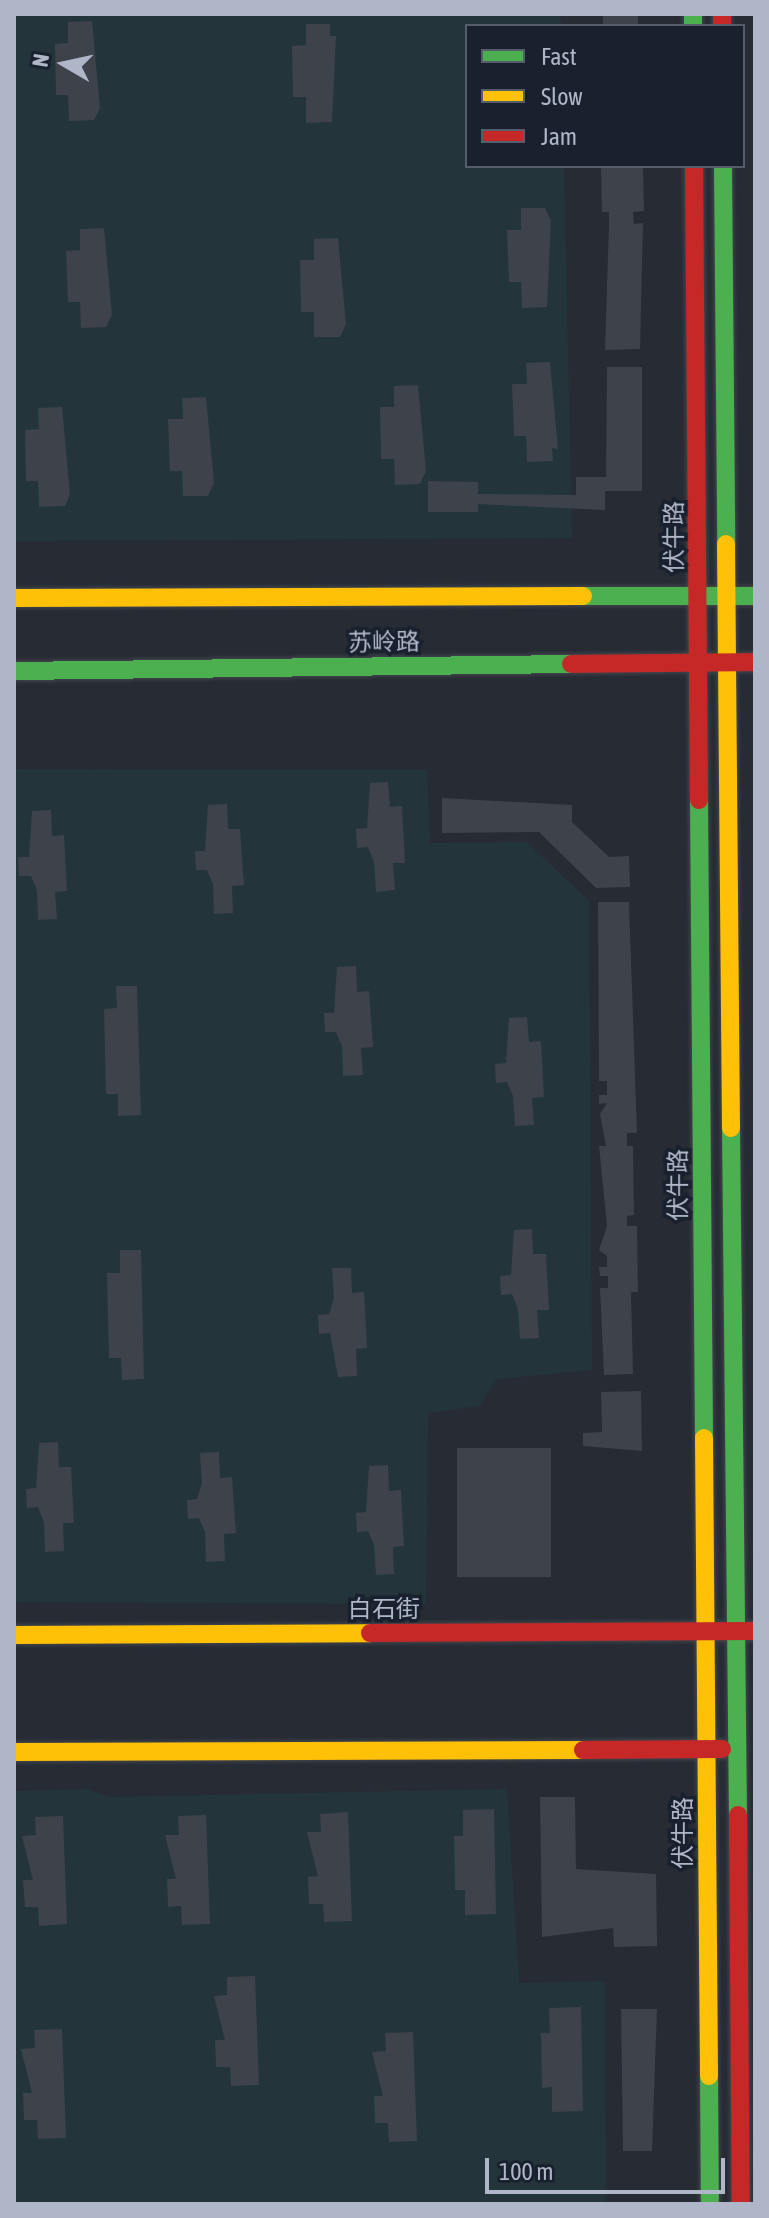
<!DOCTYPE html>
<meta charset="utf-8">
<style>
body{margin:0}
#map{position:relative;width:769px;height:2218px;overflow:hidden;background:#262b34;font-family:"Asap Condensed","Noto Sans SC",sans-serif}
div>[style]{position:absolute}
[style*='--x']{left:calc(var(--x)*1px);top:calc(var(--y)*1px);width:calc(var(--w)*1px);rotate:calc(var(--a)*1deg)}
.green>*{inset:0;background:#23353a}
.building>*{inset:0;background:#3e424a}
.roads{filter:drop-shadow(0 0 2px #42464d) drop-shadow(0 0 2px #42464d)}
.fast>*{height:18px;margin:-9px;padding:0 9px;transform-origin:9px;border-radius:9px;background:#4caf50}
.slow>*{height:18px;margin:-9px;padding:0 9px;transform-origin:9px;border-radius:9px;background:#ffc107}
.jam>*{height:18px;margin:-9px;padding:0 9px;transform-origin:9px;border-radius:9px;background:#c62828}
span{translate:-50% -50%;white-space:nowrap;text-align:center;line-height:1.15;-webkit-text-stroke:7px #19212f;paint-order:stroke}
.street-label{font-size:24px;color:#afb6c7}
.frame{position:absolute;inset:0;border:16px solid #afb6c7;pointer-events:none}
.legend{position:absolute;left:465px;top:24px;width:280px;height:144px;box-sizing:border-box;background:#19212f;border:2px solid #555d6c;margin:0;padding:10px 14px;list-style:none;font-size:24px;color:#afb6c7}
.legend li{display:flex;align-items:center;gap:16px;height:40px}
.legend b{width:40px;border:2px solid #555d6c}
.north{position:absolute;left:24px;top:24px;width:80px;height:80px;-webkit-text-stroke:6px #19212f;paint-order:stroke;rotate:279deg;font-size:22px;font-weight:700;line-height:32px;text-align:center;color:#afb6c7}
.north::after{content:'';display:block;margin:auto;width:28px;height:36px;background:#afb6c7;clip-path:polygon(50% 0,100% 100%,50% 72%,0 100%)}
.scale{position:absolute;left:485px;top:2158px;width:240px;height:36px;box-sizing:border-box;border:4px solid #afb6c7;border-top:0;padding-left:10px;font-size:24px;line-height:28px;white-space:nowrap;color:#afb6c7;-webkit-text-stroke:6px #19212f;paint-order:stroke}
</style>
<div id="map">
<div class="green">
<i style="clip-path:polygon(14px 14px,559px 14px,562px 26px,467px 26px,467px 166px,564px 166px,572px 538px,14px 541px)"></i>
<i style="clip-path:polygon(14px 769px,427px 770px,430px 843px,527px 842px,589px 901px,592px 1370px,497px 1379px,479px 1406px,428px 1413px,426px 1604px,14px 1602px)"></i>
<i style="clip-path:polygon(88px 1789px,109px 1797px,507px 1789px,519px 1983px,605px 1981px,606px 2204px,14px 2204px,14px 1791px)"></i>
</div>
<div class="building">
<i style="clip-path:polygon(603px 14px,638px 14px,638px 26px,603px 26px)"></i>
<i style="clip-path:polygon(92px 21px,100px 108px,94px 120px,69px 121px,68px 95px,56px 95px,55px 44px,68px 43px,68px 22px)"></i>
<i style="clip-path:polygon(306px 24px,330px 24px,330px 36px,336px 36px,332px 122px,306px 123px,306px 97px,293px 97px,292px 46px,306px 45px)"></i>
<i style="clip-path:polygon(601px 166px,643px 166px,644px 211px,633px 212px,634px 224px,643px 223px,640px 349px,605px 350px,609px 224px,609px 212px,602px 212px)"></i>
<i style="clip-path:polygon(521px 208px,545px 208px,551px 221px,547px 307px,522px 308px,521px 282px,509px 282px,507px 230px,521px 230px)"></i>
<i style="clip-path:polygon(104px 228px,112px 315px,106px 327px,81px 328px,80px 302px,68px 302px,66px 251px,80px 250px,80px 229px)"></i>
<i style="clip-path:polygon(338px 238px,346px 324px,340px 337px,314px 337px,314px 312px,301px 312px,300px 260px,314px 260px,314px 239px)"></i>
<i style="clip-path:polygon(550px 362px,558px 449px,552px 448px,553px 461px,527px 462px,526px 436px,514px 436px,512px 384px,527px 384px,526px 363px)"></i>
<i style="clip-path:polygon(607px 367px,642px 367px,642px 491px,605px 491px,605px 510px,478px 504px,478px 512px,428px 512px,428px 481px,478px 482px,478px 494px,576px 495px,576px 477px,606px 477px)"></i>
<i style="clip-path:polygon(418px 385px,426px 471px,420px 484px,395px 485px,394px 459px,381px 459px,380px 407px,394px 407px,394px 386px)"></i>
<i style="clip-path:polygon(206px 397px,214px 483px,208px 496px,183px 496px,182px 471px,170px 471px,168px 419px,183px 419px,182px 398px)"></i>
<i style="clip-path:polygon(62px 407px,70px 494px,65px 506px,39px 507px,38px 481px,26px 481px,25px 430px,39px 429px,38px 408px)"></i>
<i style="clip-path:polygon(388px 782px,390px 807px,402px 806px,405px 863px,393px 863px,395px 890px,376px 892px,374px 862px,368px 847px,357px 848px,356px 829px,367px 828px,370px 783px)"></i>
<i style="clip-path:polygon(442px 798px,572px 805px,572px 822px,609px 857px,629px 856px,630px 887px,596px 888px,539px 832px,442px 833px)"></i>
<i style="clip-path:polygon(227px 804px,228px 829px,240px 829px,244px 885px,232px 886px,233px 913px,214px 914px,213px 884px,207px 870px,196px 870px,195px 851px,205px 851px,208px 805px)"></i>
<i style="clip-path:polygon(51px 810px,52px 836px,64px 835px,67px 891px,55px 892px,57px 919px,38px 920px,37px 890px,31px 876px,19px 876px,18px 857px,29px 857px,32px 811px)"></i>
<i style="clip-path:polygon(598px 902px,629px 902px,637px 1133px,627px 1133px,627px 1146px,633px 1146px,634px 1215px,627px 1216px,627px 1226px,637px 1226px,638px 1292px,631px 1292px,633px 1374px,604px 1375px,600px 1288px,608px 1288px,608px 1276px,600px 1276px,599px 1267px,607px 1267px,607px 1256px,599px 1250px,607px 1226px,599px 1146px,606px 1146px,600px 1114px,607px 1103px,599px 1104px,599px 1095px,607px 1095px,607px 1081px,599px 1081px)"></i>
<i style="clip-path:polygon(356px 966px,357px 992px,369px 991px,373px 1047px,361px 1048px,363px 1075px,343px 1076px,342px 1046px,336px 1032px,325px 1032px,324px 1013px,334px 1013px,337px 967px)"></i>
<i style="clip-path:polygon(116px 986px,137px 986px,141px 1115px,118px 1116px,118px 1094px,106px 1094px,104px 1009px,117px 1008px)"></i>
<i style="clip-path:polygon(527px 1017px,529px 1042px,541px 1041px,544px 1097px,532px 1098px,534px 1125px,515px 1126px,513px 1096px,507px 1082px,496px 1083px,495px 1064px,506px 1063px,509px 1018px)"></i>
<i style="clip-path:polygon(532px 1229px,533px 1254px,546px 1254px,549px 1310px,537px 1310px,539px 1338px,520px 1339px,518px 1309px,512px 1294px,501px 1295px,500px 1276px,511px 1275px,514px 1230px)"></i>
<i style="clip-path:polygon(120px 1250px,141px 1250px,144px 1379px,122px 1380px,121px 1358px,109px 1358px,107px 1273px,120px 1273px)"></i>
<i style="clip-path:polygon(332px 1268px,351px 1268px,352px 1293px,364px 1292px,367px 1348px,356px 1349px,357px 1376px,338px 1377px,330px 1333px,319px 1334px,318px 1315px,329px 1314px,334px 1298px)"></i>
<i style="clip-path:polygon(641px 1391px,642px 1451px,583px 1446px,583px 1433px,602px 1432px,601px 1392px)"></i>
<i style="clip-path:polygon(58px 1442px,59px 1467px,71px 1467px,74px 1523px,63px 1523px,64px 1551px,45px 1552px,44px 1522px,38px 1507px,27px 1508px,26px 1489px,36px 1488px,39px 1443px)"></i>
<i style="clip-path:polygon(457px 1448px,551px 1448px,551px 1577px,457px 1577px)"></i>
<i style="clip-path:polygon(219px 1452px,220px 1478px,232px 1477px,236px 1533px,224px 1534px,225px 1561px,206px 1562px,205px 1532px,199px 1518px,188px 1519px,187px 1500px,197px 1499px,202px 1483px,200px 1453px)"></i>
<i style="clip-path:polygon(388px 1465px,389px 1491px,401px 1490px,404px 1546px,393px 1547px,394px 1574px,376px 1575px,374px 1545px,368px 1531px,357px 1532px,356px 1513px,366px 1512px,369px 1466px)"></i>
<i style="clip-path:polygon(540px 1797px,575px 1797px,576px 1869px,656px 1874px,657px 1946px,614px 1947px,613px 1928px,542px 1937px)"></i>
<i style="clip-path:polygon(494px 1809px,496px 1914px,465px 1915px,465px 1890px,455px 1890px,454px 1836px,463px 1836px,463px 1810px)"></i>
<i style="clip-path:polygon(348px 1812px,352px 1921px,324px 1922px,323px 1904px,309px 1904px,308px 1877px,318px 1876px,307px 1832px,321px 1832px,320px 1814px)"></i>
<i style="clip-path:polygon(206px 1815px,210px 1924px,182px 1925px,181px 1906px,168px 1907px,167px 1879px,176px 1879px,165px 1835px,179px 1835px,178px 1816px)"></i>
<i style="clip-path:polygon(63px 1816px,67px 1924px,39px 1926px,38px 1907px,25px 1907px,23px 1880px,33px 1880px,22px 1836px,36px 1835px,35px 1817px)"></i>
<i style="clip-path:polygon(255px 1976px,259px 2085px,231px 2086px,230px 2067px,216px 2067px,215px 2040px,225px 2040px,214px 1996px,227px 1995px,227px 1977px)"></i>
<i style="clip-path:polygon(581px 2007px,583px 2111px,552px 2112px,552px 2087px,542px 2088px,541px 2033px,550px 2033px,549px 2008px)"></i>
<i style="clip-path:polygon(621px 2009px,657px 2009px,652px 2151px,623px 2151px)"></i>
<i style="clip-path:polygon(62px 2029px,66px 2138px,38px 2139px,37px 2120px,24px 2120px,23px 2093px,32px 2093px,21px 2049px,35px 2048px,34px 2030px)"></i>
<i style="clip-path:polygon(413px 2032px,417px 2141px,389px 2142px,388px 2123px,375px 2123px,374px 2096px,383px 2096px,372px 2052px,386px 2051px,385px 2033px)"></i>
</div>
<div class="roads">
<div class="fast">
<i style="--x:693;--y:14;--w:12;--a:90"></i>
<i style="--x:723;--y:166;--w:378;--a:89.5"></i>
<i style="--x:583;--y:596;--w:172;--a:0"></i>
<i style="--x:14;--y:671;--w:557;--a:-0.72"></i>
<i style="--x:699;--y:800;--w:638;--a:89.55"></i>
<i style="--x:731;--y:1128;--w:687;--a:89.42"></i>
<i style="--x:709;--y:2076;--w:128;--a:89.6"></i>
</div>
<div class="slow">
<i style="--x:726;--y:544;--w:584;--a:89.51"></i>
<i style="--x:14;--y:598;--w:569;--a:-0.2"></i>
<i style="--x:704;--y:1438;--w:638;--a:89.55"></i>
<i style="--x:14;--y:1635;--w:356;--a:-0.3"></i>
<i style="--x:14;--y:1752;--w:569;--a:-0.2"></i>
</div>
<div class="jam">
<i style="--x:722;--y:14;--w:12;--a:90"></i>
<i style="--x:694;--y:166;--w:634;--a:89.55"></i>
<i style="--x:571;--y:664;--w:184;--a:-0.6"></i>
<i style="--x:370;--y:1633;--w:385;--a:-0.3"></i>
<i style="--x:583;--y:1750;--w:139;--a:-0.4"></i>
<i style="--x:738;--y:1815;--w:389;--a:89.6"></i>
</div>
</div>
<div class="street-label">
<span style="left:674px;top:537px;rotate:-90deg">伏牛路</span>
<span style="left:384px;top:642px;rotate:-1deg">苏岭路</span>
<span style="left:678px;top:1185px;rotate:-90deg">伏牛路</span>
<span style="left:384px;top:1609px">白石街</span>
<span style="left:683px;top:1833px;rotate:-90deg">伏牛路</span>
</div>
<div class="frame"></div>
<ul class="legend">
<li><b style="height:10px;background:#4caf50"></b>Fast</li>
<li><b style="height:10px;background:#ffc107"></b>Slow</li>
<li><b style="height:10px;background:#c62828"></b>Jam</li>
</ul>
<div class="north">N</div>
<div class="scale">100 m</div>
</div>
